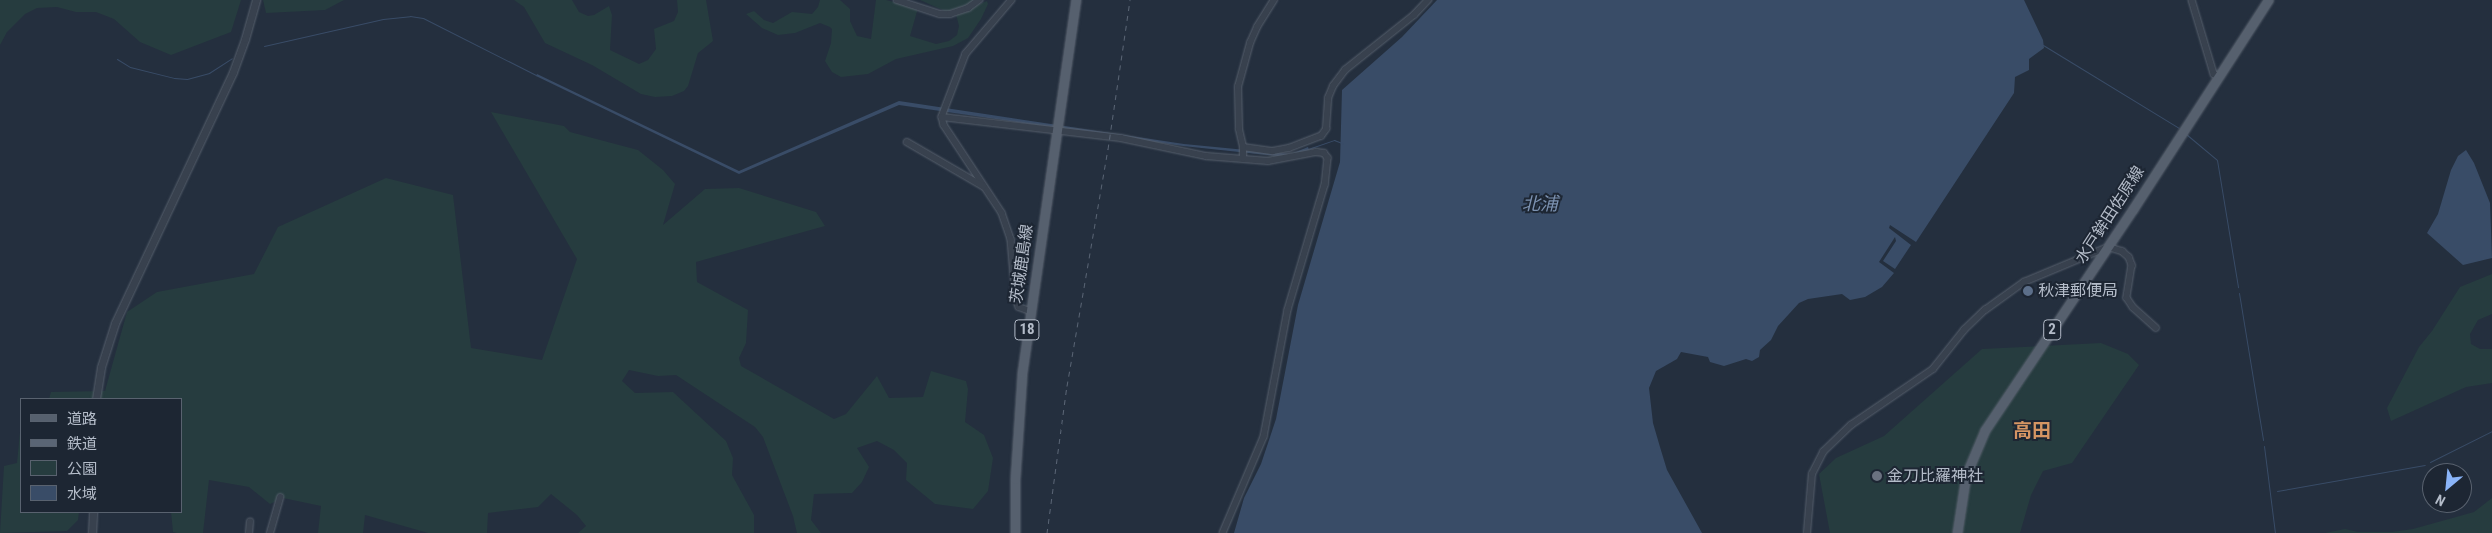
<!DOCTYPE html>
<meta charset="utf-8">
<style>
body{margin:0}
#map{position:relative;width:2492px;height:533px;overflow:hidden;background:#242f3e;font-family:"Roboto Condensed","Noto Sans JP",sans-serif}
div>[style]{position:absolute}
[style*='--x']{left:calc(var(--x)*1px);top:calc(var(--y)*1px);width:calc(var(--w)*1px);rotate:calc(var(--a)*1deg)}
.green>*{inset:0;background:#263c3f}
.water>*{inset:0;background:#394c67}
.stream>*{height:1px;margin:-0.5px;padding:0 0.5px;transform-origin:0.5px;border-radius:0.5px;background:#394c67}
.roads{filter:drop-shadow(0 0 1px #565f6c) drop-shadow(0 0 1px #565f6c)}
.minor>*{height:5.5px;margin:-2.75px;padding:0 2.75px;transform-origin:2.75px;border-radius:2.75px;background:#38414e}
.tertiary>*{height:7px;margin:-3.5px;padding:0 3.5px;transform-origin:3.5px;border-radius:3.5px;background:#38414e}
.primary>*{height:9px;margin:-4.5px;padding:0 4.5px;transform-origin:4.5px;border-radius:4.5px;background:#56606e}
.rail>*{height:1px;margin-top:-0.5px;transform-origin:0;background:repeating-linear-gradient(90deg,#5a6575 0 5px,transparent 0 10px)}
.dots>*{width:14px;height:14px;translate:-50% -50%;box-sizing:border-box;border:2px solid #1d2633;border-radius:50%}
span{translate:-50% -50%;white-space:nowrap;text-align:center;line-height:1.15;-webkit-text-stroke:4px #1d2633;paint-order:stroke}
.shield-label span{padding:1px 4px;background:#1d2633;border:1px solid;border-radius:4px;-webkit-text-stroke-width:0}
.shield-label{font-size:15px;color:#b4bcc9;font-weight:700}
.street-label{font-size:16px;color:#b4bcc9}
.poi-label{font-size:16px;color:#b4bcc9}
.left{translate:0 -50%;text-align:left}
.water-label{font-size:18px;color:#7c92b1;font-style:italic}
.quarter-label{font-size:19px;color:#d59563;font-weight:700}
.legend{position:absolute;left:20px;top:398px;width:162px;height:115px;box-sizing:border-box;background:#1d2633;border:1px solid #59626f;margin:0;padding:6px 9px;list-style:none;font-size:15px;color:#b4bcc9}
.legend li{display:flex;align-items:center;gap:10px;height:25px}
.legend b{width:25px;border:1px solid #59626f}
.north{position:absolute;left:2422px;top:463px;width:50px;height:50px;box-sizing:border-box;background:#1d2633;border:1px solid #59626f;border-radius:50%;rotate:208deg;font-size:14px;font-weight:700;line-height:20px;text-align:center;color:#b4bcc9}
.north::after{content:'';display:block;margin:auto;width:18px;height:22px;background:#8ab4f8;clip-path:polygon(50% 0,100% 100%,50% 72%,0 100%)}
</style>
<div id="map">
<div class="green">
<i style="clip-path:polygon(0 0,241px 0,231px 32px,171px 55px,140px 42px,114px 19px,96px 12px,76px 12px,57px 7px,37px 8px,25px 14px,7px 32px,0 45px)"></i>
<i style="clip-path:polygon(263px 0,344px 0,325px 10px,266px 13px)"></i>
<i style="clip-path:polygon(514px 0,572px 0,579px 12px,588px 16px,594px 15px,609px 6px,612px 15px,610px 50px,639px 64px,648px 60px,656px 49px,654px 29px,674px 21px,678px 12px,677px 0,706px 0,713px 41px,698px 53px,688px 86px,684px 91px,672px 96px,655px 97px,641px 94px,592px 65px,545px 43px,524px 7px)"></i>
<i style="clip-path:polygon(820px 0,840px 0,850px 9px,850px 21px,857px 36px,871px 39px,876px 0,886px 0,918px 8px,910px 36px,936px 44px,949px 41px,957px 35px,959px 26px,956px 14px,987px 1px,988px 4px,981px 19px,968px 38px,953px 46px,896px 59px,868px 74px,841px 77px,832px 72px,825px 61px,831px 43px,832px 29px,830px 27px,820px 23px,795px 33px,778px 35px,762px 28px,746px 14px,754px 11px,764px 20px,773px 23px,792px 12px,812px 14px,818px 7px)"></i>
<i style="clip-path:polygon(920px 0,977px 0,966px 9px,947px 12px)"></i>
<i style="clip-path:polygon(491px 112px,564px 126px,570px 132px,638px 150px,663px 170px,675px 184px,663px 225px,705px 189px,739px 188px,816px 212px,825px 226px,696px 262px,697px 282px,748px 310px,746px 343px,739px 358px,741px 366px,834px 419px,846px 414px,877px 376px,889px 398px,923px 397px,931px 371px,966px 381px,968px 389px,965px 422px,984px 435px,993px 458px,988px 491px,973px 509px,935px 504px,906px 480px,907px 463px,894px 450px,877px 441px,857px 448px,869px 467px,862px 482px,852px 493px,814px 494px,811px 520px,821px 533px,797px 533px,793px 516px,763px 437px,755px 427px,676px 375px,658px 376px,629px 370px,622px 381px,635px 393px,673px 392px,726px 441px,733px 458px,732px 475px,754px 515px,754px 533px,578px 533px,586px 526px,577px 515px,551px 494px,538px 507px,488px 513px,487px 533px,428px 533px,365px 515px,363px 533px,318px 533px,321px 506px,283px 498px,270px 504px,249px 487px,209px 480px,203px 533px,177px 533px,173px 532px,171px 512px,181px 512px,181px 399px,49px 399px,51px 392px,105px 391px,127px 312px,157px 292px,254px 274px,278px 227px,386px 178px,453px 195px,471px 348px,542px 360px,577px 259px)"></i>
<i style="clip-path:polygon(2492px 274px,2492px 314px,2478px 320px,2470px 334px,2471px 344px,2480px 349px,2492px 349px,2492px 383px,2466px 387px,2391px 421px,2387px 408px,2419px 347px,2432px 331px,2460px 287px)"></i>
<i style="clip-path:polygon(2101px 343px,2128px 354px,2139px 365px,2072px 463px,2043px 471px,2031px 495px,2020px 533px,1830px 533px,1819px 474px,1836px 458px,1884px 436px,1982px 349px)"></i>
<i style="clip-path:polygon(20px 432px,21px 512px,79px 512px,78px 520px,67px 531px,0 533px,4px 466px,17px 463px)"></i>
<i style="clip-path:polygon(2492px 498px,2492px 533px,2325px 533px,2345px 529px,2358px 532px,2392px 532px,2413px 529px,2474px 512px)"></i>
</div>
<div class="water">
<i style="clip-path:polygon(1437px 0,2024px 0,2043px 40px,2044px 48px,2029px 59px,2029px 70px,2015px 77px,2014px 93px,1916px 242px,1890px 225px,1889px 228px,1911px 245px,1895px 269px,1883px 261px,1896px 241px,1895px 237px,1879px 262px,1894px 273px,1882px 287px,1865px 297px,1850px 300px,1842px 294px,1808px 299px,1799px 303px,1778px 326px,1771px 340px,1760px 350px,1759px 357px,1752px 361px,1746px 359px,1724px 366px,1710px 362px,1708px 357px,1681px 352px,1677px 359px,1656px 371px,1649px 388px,1653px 423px,1660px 447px,1667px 470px,1702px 533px,1234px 533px,1244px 498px,1261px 464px,1276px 419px,1298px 305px,1340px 162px,1342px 90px,1402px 37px)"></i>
<i style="clip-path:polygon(537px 74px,739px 171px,899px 101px,1184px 144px,1278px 153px,1291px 154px,1308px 147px,1309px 150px,1291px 157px,1277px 156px,1183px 146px,899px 105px,739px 174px,536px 76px)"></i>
<i style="clip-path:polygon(2466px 150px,2474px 163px,2490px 203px,2492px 258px,2463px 265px,2427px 233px,2438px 214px,2451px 170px,2458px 156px)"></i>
</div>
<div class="stream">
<i style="--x:2043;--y:45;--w:159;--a:31.4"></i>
<i style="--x:264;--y:46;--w:122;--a:-12.8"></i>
<i style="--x:383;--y:19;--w:27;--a:-6"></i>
<i style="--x:410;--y:16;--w:13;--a:9"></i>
<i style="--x:423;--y:18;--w:127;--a:26.8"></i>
<i style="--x:117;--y:59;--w:15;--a:32"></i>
<i style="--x:130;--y:67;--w:45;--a:14"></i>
<i style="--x:174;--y:78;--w:13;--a:4"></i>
<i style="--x:187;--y:79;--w:23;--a:-15"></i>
<i style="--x:209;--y:73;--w:27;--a:-33"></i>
<i style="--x:2186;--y:134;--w:40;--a:40"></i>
<i style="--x:2217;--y:160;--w:129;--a:80.6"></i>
<i style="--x:1308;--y:149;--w:28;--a:-19"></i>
<i style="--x:1334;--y:140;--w:9;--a:21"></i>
<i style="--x:2239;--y:293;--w:149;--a:80.7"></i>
<i style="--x:2264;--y:446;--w:88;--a:82.8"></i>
<i style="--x:2430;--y:462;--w:69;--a:-26.6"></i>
<i style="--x:2277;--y:491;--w:150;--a:-10"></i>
</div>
<div class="roads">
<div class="minor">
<i style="--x:897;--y:0;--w:45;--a:18"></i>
<i style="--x:940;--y:14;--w:10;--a:0"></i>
<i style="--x:950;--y:14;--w:19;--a:-18"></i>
<i style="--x:968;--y:8;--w:14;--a:-36"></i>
<i style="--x:1012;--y:0;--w:71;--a:130.4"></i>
<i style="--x:966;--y:54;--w:67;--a:110.9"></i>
<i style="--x:942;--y:117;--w:8;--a:76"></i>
<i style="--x:944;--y:125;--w:105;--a:56.6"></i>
<i style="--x:1002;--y:213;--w:28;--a:71"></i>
<i style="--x:1011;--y:239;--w:59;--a:85.2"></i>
<i style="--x:1016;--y:298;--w:9;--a:72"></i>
<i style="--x:1019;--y:307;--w:12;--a:20"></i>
<i style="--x:2192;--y:0;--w:77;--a:73.4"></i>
<i style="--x:2214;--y:74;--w:4;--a:27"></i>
<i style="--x:942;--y:117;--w:180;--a:6.7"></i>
<i style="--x:1121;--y:138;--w:87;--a:12"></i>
<i style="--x:1206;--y:156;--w:62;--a:4.6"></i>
<i style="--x:1268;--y:161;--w:49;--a:-10.6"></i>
<i style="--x:1316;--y:152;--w:8;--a:7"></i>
<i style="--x:1324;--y:153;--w:6;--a:51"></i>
<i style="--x:1328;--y:158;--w:27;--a:96"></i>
<i style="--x:1325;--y:185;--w:130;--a:106.5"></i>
<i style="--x:1288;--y:310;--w:129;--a:100.7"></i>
<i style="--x:1264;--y:437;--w:104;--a:113.1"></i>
<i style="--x:907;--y:142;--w:88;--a:30.1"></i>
<i style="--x:1243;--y:147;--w:30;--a:8"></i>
<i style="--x:1273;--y:151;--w:16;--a:-11"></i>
<i style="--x:1289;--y:148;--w:34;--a:-21"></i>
<i style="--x:1321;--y:136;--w:9;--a:-54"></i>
<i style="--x:1326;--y:129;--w:31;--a:-86"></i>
<i style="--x:1328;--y:98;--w:13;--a:-67"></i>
<i style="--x:1333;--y:86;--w:20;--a:-53"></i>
<i style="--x:1345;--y:70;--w:88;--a:-38.6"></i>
<i style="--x:1414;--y:15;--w:21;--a:-47"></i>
<i style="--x:1243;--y:159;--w:12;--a:-90"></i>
<i style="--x:1243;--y:147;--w:18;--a:-103"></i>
<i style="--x:1239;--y:129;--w:42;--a:-91.4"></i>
<i style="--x:1238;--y:87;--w:46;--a:-74.7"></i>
<i style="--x:1250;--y:43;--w:17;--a:-66"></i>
<i style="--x:1257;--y:27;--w:32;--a:-58"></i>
<i style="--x:249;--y:533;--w:11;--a:-85"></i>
<i style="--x:270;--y:533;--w:37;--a:-74"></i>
<i style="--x:1807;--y:533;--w:59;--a:-85.2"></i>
<i style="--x:1812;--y:474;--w:25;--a:-63"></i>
<i style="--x:1823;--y:452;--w:39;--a:-44"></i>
<i style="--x:1851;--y:425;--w:99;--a:-34.3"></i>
<i style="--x:1933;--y:369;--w:50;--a:-51.5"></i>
<i style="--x:1964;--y:330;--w:29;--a:-44"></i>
<i style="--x:1985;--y:310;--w:48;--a:-35.7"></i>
<i style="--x:2024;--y:282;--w:91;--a:-22.6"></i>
<i style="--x:2108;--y:247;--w:15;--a:16"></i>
<i style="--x:2122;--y:251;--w:9;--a:41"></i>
<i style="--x:2129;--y:257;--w:9;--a:69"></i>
<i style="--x:2132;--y:265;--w:33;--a:99"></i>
<i style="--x:2127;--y:298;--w:11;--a:56"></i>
<i style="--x:2133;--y:307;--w:31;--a:42"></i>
</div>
<div class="tertiary">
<i style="--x:96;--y:399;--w:32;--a:-81"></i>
<i style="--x:101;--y:367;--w:46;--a:-72.3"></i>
<i style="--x:115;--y:323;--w:277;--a:-64.8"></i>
<i style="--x:233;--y:72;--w:35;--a:-70"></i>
<i style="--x:245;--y:39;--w:41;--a:-74.2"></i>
<i style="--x:92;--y:533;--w:21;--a:-87"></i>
</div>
<div class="primary">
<i style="--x:1015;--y:533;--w:54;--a:-90"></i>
<i style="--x:1015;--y:479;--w:106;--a:-86.2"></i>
<i style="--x:1022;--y:373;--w:377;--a:-81.8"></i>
<i style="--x:1957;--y:533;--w:59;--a:-81.2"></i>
<i style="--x:1966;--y:475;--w:49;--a:-67.1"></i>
<i style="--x:1985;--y:430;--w:266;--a:-56.2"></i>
<i style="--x:2133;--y:209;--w:249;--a:-57.1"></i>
</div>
</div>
<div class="rail">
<i style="--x:1047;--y:533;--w:148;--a:-82.3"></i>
<i style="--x:1067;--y:386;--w:241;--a:-80.2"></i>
<i style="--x:1108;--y:149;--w:151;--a:-81.6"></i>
</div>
<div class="dots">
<i style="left:2028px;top:291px;background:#5c6f8a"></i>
<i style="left:1877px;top:476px;background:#6b7280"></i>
</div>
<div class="shield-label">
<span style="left:1027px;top:330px">18</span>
<span style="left:2052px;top:330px">2</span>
</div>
<div class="street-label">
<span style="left:2110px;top:215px;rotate:-57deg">水戸鉾田佐原線</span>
<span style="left:1022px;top:264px;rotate:-82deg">茨城鹿島線</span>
</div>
<div class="poi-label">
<span class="left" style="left:2038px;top:291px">秋津郵便局</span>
<span class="left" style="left:1887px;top:476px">金刀比羅神社</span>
</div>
<div class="water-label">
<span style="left:1540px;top:204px">北浦</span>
</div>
<div class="quarter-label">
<span style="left:2032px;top:431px">高田</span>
</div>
<ul class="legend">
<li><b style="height:6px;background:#56606e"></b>道路</li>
<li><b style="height:6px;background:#5a6575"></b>鉄道</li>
<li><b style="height:14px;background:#263c3f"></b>公園</li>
<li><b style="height:14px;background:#394c67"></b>水域</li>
</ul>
<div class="north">N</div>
</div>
